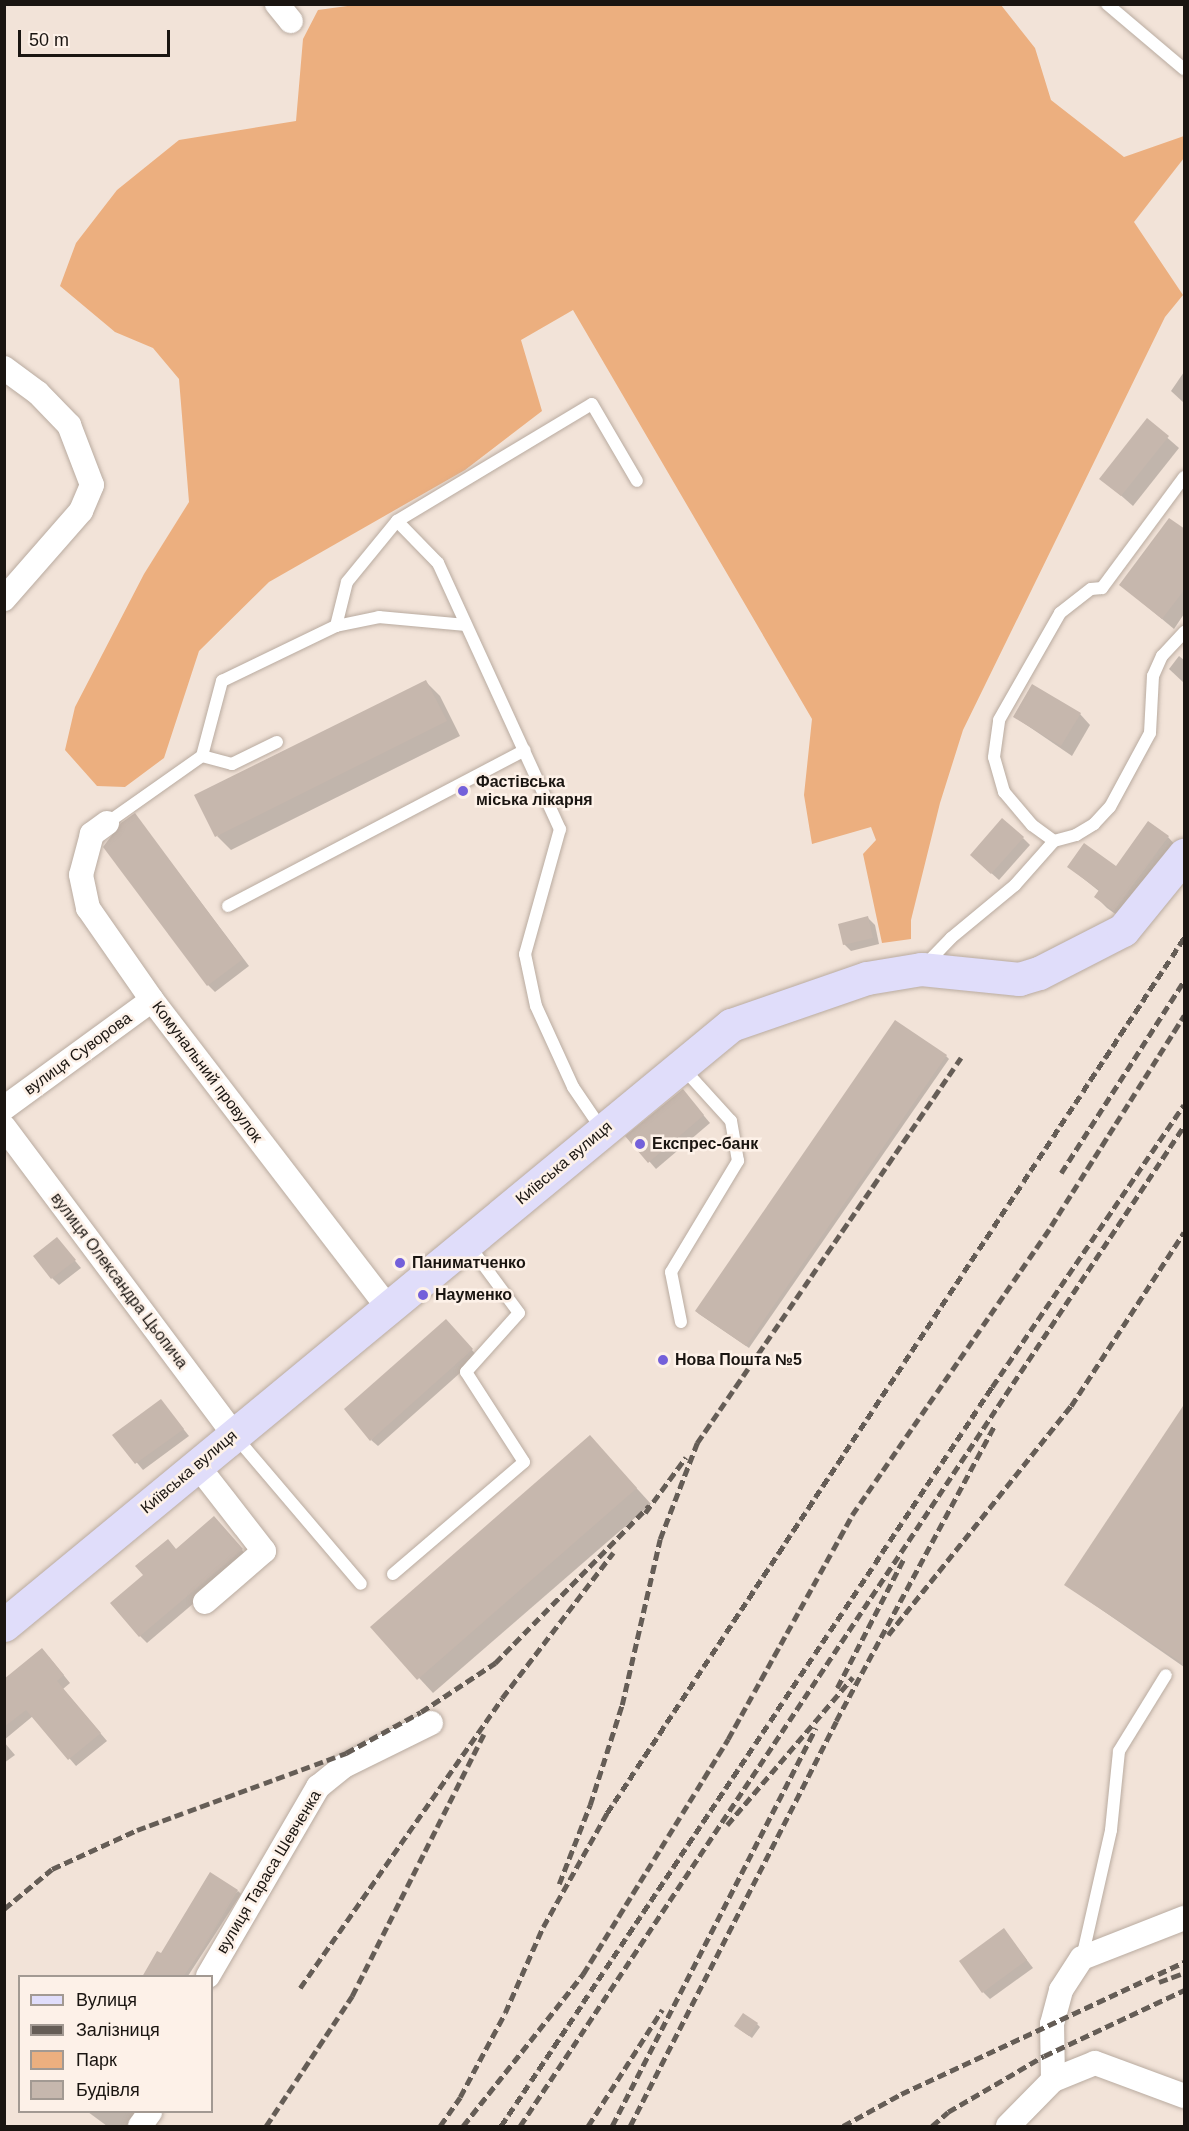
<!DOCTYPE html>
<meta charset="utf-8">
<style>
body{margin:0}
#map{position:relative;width:1189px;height:2131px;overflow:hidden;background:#f2e3d8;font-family:Arial,sans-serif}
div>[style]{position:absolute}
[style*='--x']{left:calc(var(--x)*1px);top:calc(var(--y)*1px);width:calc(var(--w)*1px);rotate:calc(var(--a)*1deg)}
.green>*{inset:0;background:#ecaf7f}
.shadow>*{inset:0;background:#0003}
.building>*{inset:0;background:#c6b7ad}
.roads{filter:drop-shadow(0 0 2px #b9aba0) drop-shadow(0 0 2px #b9aba0)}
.service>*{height:12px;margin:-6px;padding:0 6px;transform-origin:6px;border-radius:6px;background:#fff}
.minor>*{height:24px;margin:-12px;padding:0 12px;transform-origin:12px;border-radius:12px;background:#fff}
.secondary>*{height:33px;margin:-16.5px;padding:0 16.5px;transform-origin:16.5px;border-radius:16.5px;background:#e0ddfa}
.rail>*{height:4.5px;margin-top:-2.25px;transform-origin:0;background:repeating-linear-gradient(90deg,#655d56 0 9px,transparent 0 13.5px)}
.dots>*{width:16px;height:16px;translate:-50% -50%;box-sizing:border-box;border:3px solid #fdf1e8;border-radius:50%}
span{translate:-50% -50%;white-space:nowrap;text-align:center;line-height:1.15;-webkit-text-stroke:5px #fdf1e8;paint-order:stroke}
.poi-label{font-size:16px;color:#1a1511;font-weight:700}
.left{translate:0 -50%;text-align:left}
.street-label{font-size:16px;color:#1a1511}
.frame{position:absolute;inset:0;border:6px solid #1a1511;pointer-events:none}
.legend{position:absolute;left:18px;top:1975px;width:195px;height:138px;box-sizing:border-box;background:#fdf1e8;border:2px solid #a29992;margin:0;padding:8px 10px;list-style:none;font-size:18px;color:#1a1511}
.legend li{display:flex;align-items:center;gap:12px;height:30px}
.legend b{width:30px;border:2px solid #a29992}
.scale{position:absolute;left:18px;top:30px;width:152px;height:27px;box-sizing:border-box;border:3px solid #1a1511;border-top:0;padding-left:8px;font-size:18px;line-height:21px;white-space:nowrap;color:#1a1511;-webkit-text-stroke:4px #fdf1e8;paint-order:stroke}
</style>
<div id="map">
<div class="green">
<i style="clip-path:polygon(362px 4px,1001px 5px,1035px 48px,1051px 100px,1124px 157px,1184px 136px,1184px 158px,1134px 222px,1183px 295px,1165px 317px,963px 730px,940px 803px,911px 920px,911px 939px,882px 943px,863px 854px,876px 840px,871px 827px,812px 844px,804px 795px,812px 719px,573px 310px,521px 340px,542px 411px,465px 470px,269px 582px,199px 651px,164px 758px,125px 787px,97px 786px,65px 750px,75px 707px,144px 574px,189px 502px,179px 379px,153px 348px,115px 332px,60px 286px,76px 243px,117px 190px,179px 140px,296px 121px,303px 39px,318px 10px)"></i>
</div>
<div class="shadow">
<i style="clip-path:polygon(1184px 372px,1184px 403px,1171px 391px)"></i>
<i style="clip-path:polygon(1147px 420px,1179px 448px,1133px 506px,1101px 478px)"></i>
<i style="clip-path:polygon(1184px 527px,1184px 614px,1174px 629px,1121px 585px)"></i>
<i style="clip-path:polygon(1179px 656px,1184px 660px,1184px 683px,1169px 669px)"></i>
<i style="clip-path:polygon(426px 682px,440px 696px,460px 736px,231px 850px,217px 836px)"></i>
<i style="clip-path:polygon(1080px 714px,1090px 725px,1072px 756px,1015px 717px)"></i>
<i style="clip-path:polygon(135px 815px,249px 966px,215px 992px,208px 985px)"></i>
<i style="clip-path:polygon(1168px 837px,1178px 848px,1125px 921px,1107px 908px,1096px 897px,1100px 892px,1069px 867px,1117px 868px)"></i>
<i style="clip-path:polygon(1023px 838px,1030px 845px,999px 880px,979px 862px)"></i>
<i style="clip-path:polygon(868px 918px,875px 925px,879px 944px,851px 951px,844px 944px)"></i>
<i style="clip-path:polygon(946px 1056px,949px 1059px,749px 1348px,699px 1314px,696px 1311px)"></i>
<i style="clip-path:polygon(689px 1098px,710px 1123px,656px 1169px,628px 1137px)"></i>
<i style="clip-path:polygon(57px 1239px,81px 1268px,59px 1285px,52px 1278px)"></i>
<i style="clip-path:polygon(453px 1328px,478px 1357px,378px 1446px,371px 1440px)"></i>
<i style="clip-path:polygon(161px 1401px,189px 1436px,143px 1470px,114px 1435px)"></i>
<i style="clip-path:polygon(1184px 1406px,1184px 1667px,1066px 1585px)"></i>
<i style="clip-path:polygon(590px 1437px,651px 1504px,433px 1693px,372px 1627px)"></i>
<i style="clip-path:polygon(221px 1525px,248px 1557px,147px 1643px,140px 1636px,145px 1575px,177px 1550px)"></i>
<i style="clip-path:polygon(49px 1657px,70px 1683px,63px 1689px,107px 1741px,76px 1766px,33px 1716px,4px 1740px,4px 1681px)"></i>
<i style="clip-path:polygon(4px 1742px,15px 1755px,4px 1763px)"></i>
<i style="clip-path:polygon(238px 1891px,241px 1894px,188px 1976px,144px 1976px,161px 1955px)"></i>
<i style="clip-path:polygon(1004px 1930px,1033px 1968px,990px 1999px,983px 1992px)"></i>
<i style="clip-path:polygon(757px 2024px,760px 2027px,752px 2038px,739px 2029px)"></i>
<i style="clip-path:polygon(88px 2112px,149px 2112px,138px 2126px,107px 2126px)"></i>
</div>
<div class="building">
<i style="clip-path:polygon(1147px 418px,1169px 436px,1121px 496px,1099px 479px)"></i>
<i style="clip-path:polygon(1169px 518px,1185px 529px,1185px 589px,1162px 619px,1119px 585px)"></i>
<i style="clip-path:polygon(426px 680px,447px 721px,215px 837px,194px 795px)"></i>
<i style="clip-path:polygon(1032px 684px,1081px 713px,1061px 746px,1013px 717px)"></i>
<i style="clip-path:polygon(135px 813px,243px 959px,207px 986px,103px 847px,121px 823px)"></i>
<i style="clip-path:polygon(1002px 818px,1024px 837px,991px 874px,970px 855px)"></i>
<i style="clip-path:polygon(1148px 821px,1169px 836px,1114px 911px,1094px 897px,1099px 890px,1067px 867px,1084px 843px,1116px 866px)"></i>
<i style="clip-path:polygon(868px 916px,873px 938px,843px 945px,838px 924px)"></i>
<i style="clip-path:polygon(895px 1020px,947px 1055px,746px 1346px,695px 1311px)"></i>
<i style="clip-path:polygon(683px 1089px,704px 1115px,648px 1163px,625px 1136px)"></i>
<i style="clip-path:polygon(57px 1237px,76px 1260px,51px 1279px,33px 1256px)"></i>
<i style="clip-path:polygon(446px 1319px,473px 1349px,370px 1441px,344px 1409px)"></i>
<i style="clip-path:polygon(161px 1399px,184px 1429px,135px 1464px,112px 1435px)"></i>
<i style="clip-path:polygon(1185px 1403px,1185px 1665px,1064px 1585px)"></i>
<i style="clip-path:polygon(590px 1435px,637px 1488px,417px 1680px,370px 1627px)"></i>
<i style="clip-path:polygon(214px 1516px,243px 1549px,139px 1637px,110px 1603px,143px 1575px,135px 1566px,168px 1539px,176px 1549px)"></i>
<i style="clip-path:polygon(42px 1648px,64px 1675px,57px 1681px,101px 1733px,68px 1760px,26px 1710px,4px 1727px,4px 1679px)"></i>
<i style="clip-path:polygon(210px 1872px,238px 1890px,202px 1950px,183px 1977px,142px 1977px,157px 1951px,161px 1953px)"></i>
<i style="clip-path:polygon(1004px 1928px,1027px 1960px,982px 1993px,959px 1961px)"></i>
<i style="clip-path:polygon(743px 2013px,758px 2023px,749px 2036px,734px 2026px)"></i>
</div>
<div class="roads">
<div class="service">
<i style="--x:1107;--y:4;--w:101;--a:40.2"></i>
<i style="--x:397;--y:521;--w:59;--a:45.7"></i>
<i style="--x:438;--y:563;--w:293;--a:65.4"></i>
<i style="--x:560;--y:829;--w:130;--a:105.6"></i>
<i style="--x:525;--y:954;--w:53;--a:78.1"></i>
<i style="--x:536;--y:1006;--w:89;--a:65.4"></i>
<i style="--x:573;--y:1087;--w:53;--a:55.7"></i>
<i style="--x:336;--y:626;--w:44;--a:-11.8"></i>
<i style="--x:379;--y:617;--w:87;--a:5.3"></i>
<i style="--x:202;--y:756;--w:31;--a:15"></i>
<i style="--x:232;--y:764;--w:50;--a:-26.1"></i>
<i style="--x:107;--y:823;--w:116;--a:-35.2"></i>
<i style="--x:202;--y:756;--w:78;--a:-75.1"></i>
<i style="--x:222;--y:681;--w:127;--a:-25.8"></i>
<i style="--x:336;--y:626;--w:45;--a:-76"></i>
<i style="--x:347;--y:582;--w:79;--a:-50.7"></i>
<i style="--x:397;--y:521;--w:227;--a:-31"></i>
<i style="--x:592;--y:404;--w:89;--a:59.7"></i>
<i style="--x:1054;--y:841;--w:27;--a:-144"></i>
<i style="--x:1032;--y:825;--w:43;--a:-130.3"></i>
<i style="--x:1004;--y:792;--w:36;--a:-106"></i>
<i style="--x:994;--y:757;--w:37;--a:-82"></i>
<i style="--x:999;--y:720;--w:123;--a:-60.3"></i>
<i style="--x:1060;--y:613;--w:39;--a:-38"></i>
<i style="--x:1091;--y:589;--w:11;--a:-5"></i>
<i style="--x:1102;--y:588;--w:138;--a:-53.5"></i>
<i style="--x:228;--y:906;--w:335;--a:-27.7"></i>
<i style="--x:926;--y:964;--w:36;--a:-46"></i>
<i style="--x:951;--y:938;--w:83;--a:-39.6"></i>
<i style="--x:1015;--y:885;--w:59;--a:-48.4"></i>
<i style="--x:1054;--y:841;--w:23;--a:-15"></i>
<i style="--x:1076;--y:835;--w:21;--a:-31"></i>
<i style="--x:1094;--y:824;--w:23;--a:-47"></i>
<i style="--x:1110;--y:807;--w:84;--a:-61.6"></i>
<i style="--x:1150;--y:733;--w:57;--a:-87"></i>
<i style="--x:1153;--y:676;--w:22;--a:-66"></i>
<i style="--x:1162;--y:656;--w:33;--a:-47"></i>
<i style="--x:681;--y:1322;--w:51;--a:-101.3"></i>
<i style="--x:671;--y:1272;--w:130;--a:-58.9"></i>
<i style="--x:738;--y:1161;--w:41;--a:-99.9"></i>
<i style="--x:731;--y:1121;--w:73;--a:-132.2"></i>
<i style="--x:235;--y:1436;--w:194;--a:49.6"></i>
<i style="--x:393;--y:1574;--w:172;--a:-40.5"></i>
<i style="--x:524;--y:1462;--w:107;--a:-122.8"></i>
<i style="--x:466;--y:1372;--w:79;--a:-48.1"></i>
<i style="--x:519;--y:1313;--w:86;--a:-126.5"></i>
<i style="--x:1082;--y:1958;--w:131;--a:-77.2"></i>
<i style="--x:1111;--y:1830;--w:79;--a:-84.2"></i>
<i style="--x:1119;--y:1751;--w:89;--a:-58.3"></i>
</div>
<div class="minor">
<i style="--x:277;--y:4;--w:22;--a:51"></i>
<i style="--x:4;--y:368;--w:42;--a:36.3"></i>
<i style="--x:38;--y:393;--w:45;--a:45.9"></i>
<i style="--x:69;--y:425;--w:64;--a:69"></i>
<i style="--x:92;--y:485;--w:28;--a:113"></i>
<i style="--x:81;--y:511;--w:117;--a:131.2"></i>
<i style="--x:107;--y:823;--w:19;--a:144"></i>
<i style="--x:92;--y:834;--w:42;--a:105"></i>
<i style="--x:81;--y:875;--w:34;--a:78"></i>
<i style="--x:88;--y:908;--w:112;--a:55.2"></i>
<i style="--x:152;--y:1000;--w:388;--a:52.5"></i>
<i style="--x:4;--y:1108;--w:183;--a:-36.1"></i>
<i style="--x:4;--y:1127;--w:384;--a:53.2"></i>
<i style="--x:197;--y:1465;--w:109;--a:52.1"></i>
<i style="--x:264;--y:1551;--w:78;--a:139.2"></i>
<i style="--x:208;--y:1976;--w:219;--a:-59.8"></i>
<i style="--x:318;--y:1787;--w:33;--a:-39"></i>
<i style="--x:344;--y:1766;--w:97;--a:-26.3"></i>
<i style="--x:1053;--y:2080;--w:56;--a:-91"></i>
<i style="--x:1052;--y:2024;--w:35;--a:-75"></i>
<i style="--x:1061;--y:1990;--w:38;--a:-57"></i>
<i style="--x:1082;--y:1958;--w:110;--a:-21.4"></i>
<i style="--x:140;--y:2126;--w:17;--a:-54"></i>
<i style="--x:1008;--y:2126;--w:64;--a:-45.6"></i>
<i style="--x:1053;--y:2080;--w:45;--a:-22"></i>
<i style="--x:1095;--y:2063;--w:95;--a:20.3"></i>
</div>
<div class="secondary">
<i style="--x:4;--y:1625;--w:943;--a:-39.53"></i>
<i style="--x:731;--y:1025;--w:144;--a:-19.1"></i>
<i style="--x:867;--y:978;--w:55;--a:-9.5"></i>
<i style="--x:921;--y:969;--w:99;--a:5.8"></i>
<i style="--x:1019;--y:979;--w:21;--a:-17"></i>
<i style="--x:1039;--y:973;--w:94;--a:-27.1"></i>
<i style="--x:1123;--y:930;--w:97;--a:-50.9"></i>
</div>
</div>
<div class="rail">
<i style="--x:1061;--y:1173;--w:228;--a:-57.4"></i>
<i style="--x:645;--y:1513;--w:69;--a:-53.8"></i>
<i style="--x:888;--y:1635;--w:293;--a:-51.4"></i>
<i style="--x:1071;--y:1406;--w:207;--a:-57"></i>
<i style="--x:837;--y:1688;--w:144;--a:-62.7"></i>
<i style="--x:727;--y:1825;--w:194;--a:-49.6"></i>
<i style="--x:559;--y:1884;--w:85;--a:-68.6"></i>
<i style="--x:590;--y:1805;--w:105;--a:-72.3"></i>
<i style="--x:622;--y:1705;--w:170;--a:-77.1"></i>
<i style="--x:660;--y:1539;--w:103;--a:-68.9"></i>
<i style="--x:697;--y:1443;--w:467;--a:-55.6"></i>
<i style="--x:4;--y:1909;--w:62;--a:-39.8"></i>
<i style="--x:52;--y:1869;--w:94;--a:-24.6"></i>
<i style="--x:137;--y:1830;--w:223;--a:-20.2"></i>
<i style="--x:346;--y:1753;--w:85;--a:-28.7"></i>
<i style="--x:421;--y:1712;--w:89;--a:-33.5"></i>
<i style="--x:495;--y:1663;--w:220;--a:-45.6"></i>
<i style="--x:1159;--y:1982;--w:27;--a:-20"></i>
<i style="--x:300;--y:1988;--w:353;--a:-55.1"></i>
<i style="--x:502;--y:1698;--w:183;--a:-52.6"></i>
<i style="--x:266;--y:2126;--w:156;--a:-56.5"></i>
<i style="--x:352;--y:1996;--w:293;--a:-63.3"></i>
<i style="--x:440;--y:2126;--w:35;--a:-55"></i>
<i style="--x:460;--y:2097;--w:95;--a:-61.8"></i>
<i style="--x:505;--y:2013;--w:94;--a:-66.2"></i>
<i style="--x:543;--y:1927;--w:131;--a:-60.7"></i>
<i style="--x:607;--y:1813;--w:1048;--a:-56.6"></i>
<i style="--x:463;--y:2126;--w:194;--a:-51.7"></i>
<i style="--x:583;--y:1974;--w:276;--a:-58.3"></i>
<i style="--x:728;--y:1739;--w:256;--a:-61"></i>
<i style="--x:852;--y:1515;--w:351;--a:-55.4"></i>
<i style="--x:1051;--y:1226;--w:249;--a:-57.7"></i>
<i style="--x:501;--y:2126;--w:887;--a:-56.4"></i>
<i style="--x:992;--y:1387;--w:341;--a:-55.8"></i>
<i style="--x:520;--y:2126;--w:1200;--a:-56.42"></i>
<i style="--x:588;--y:2126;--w:138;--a:-57.5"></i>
<i style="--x:612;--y:2126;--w:447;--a:-62.9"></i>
<i style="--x:630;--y:2126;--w:454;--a:-63"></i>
<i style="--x:836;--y:1721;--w:337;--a:-61.8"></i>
<i style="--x:843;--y:2126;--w:66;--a:-28.9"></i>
<i style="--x:901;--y:2094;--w:312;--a:-25"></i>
<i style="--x:932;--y:2126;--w:21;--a:-41"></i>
<i style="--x:948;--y:2112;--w:111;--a:-30.3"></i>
<i style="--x:1044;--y:2056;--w:155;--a:-25.2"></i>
</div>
<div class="dots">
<i style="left:463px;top:791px;background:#7460da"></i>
<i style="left:640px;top:1144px;background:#7460da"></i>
<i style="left:400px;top:1263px;background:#7460da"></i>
<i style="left:423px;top:1295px;background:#7460da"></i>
<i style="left:663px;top:1360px;background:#7460da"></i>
</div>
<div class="poi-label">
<span class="left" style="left:476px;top:791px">Фастівська<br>міська лікарня</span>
<span class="left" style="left:652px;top:1144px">Експрес-банк</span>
<span class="left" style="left:412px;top:1263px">Паниматченко</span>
<span class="left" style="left:435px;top:1295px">Науменко</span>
<span class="left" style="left:675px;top:1360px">Нова Пошта №5</span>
</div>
<div class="street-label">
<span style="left:78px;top:1054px;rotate:-36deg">вулиця Суворова</span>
<span style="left:207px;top:1072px;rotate:53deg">Комунальний провулок</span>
<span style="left:564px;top:1163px;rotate:-40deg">Київська вулиця</span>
<span style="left:119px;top:1281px;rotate:53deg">вулиця Олександра Цьопича</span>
<span style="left:189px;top:1472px;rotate:-40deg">Київська вулиця</span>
<span style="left:269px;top:1872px;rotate:-59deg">вулиця Тараса Шевченка</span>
</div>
<div class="frame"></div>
<ul class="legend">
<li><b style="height:8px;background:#e0ddfa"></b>Вулиця</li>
<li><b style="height:8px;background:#655d56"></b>Залізниця</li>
<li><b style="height:16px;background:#ecaf7f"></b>Парк</li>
<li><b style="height:16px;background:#c6b7ad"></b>Будівля</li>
</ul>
<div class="scale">50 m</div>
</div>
